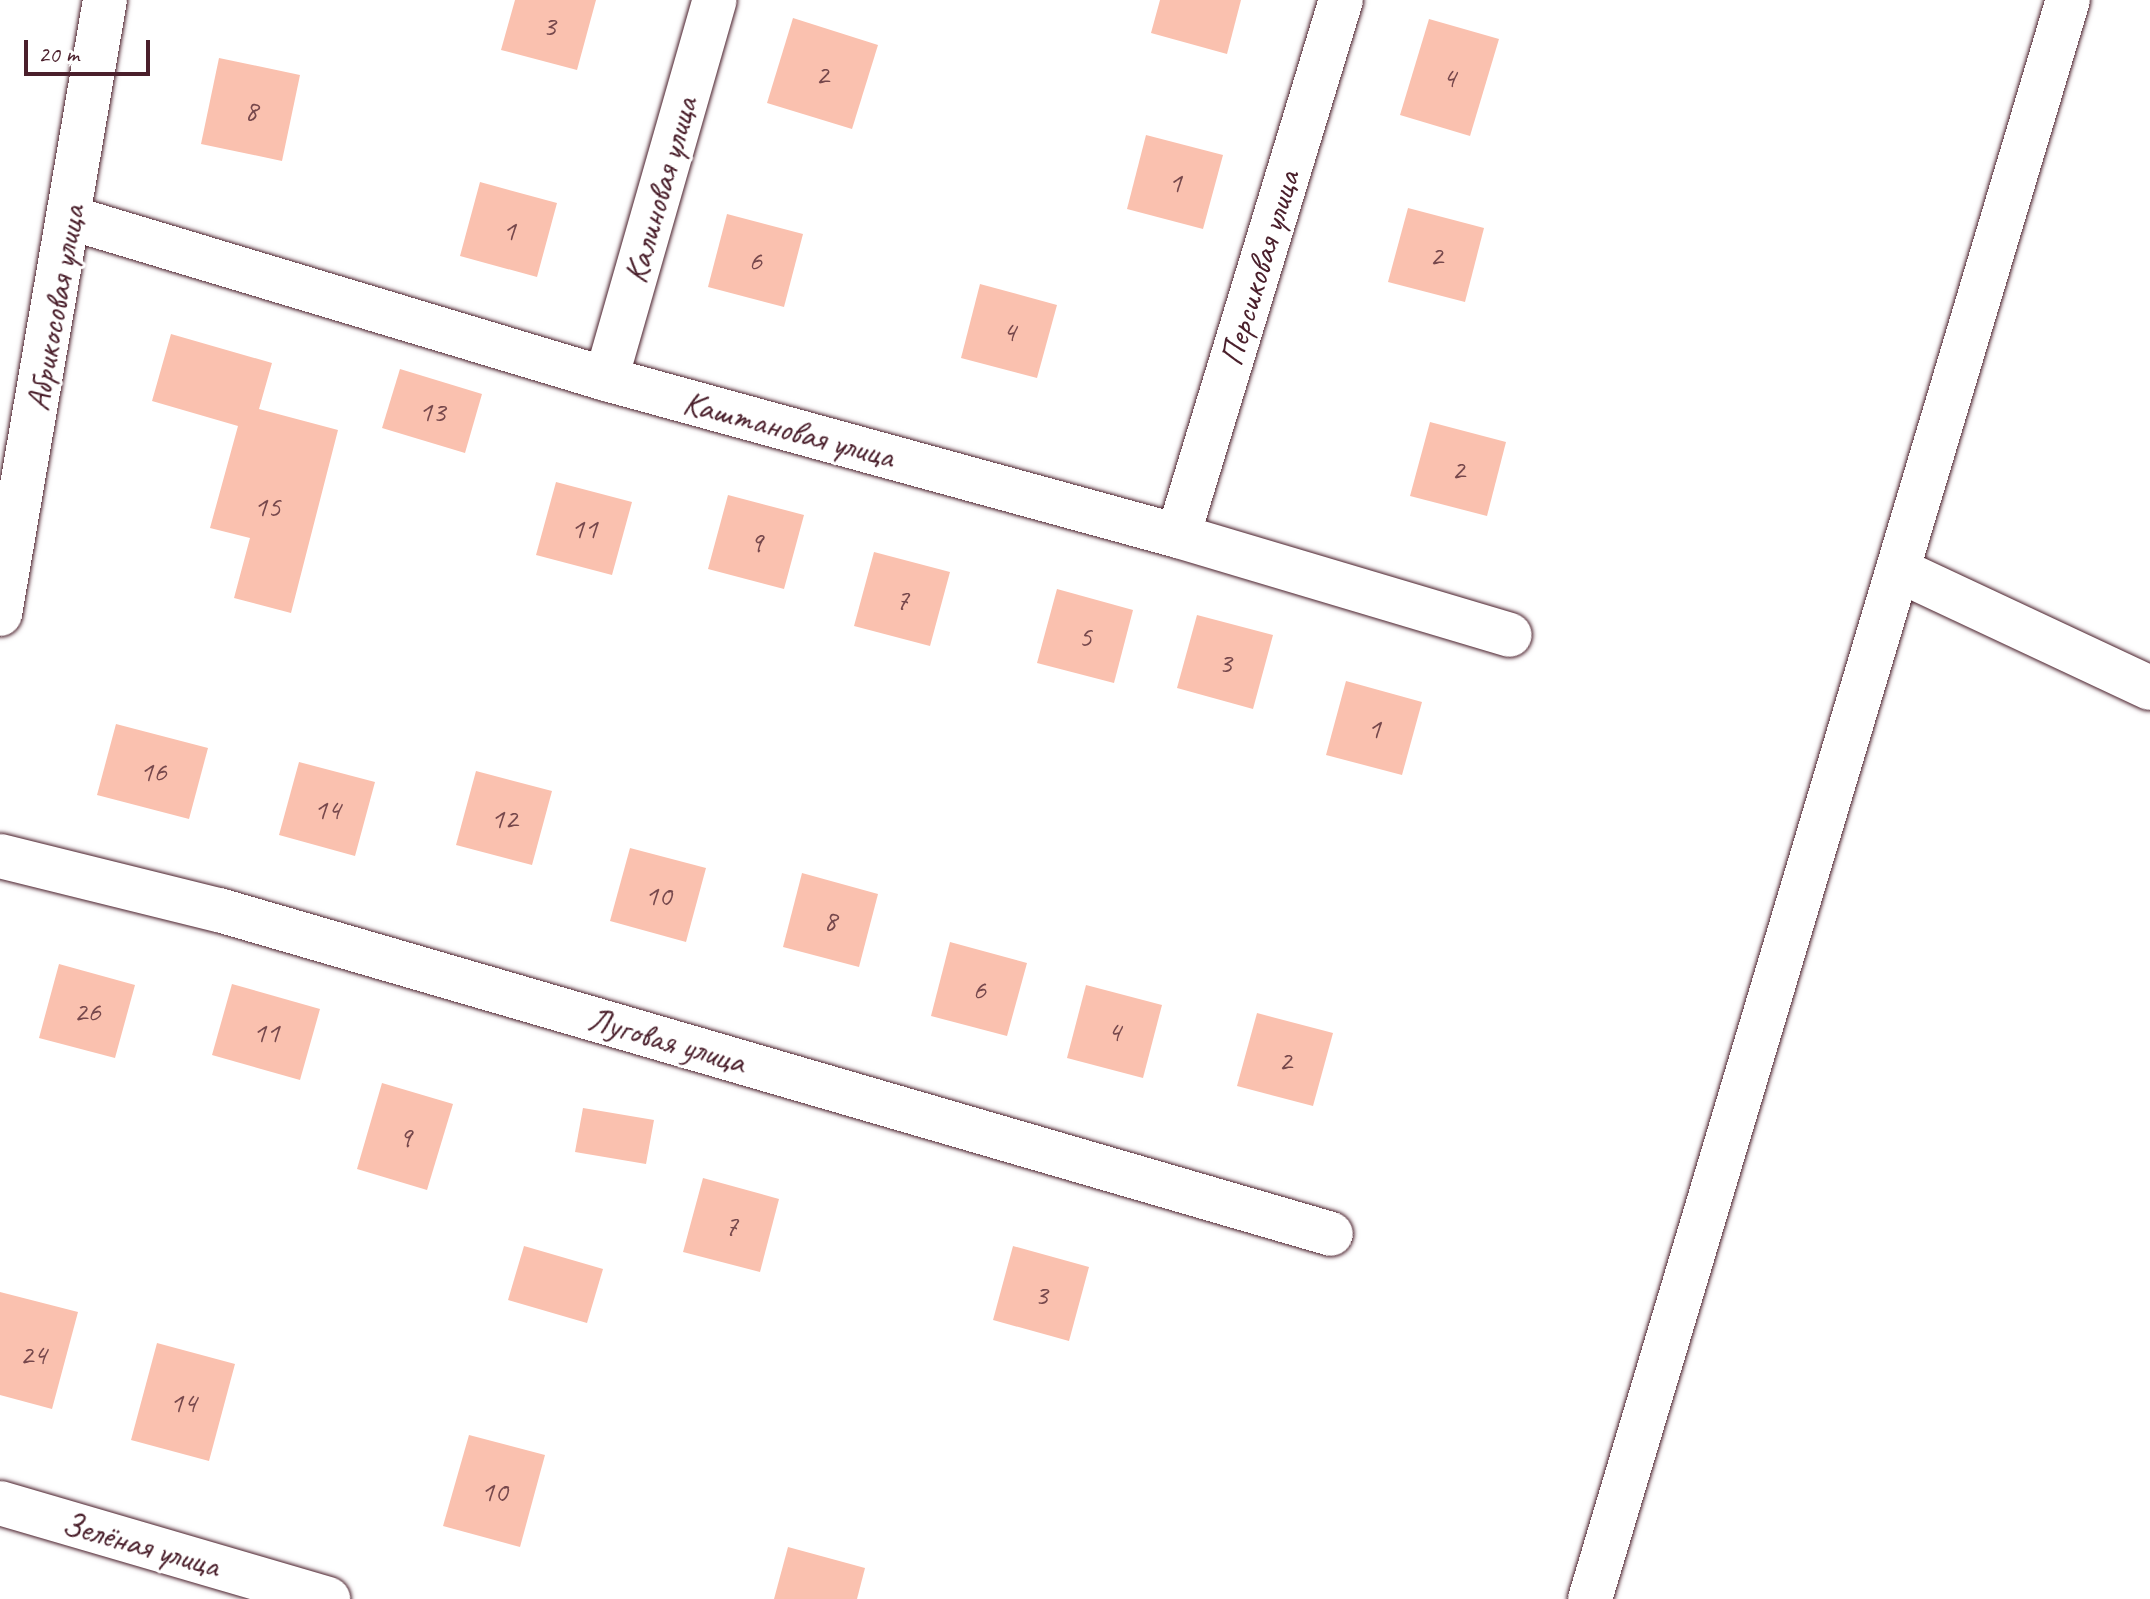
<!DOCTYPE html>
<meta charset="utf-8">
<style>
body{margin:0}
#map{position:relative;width:2150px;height:1599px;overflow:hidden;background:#fff;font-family:Caveat,sans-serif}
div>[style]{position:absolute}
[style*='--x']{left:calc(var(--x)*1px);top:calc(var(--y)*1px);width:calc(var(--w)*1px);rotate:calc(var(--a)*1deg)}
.building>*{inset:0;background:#fac1af}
.roads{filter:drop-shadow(0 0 2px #4a1f2b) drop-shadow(0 0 2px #4a1f2b)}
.minor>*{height:44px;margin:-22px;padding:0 22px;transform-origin:22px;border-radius:22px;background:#fff}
.major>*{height:44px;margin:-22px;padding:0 22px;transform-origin:22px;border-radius:22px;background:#fff}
span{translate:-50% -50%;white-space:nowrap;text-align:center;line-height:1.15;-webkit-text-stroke:6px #fff;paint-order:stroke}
.number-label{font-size:30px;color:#76484c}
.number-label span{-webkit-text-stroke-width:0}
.street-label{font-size:34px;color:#4a1f2b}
.scale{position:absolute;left:24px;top:40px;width:126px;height:36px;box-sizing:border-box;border:4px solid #4a1f2b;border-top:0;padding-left:10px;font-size:24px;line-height:28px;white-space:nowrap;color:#4a1f2b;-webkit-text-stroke:6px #fff;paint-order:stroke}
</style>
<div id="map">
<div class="building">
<i style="clip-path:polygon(515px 0,596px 0,577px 70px,501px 50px)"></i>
<i style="clip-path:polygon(1160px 0,1241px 0,1227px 54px,1151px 33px)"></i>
<i style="clip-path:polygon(793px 18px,878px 45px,852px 129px,767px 103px)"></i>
<i style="clip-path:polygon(1429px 19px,1499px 39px,1470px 136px,1400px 115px)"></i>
<i style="clip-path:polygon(219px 58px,300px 75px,282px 161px,201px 144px)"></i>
<i style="clip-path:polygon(1146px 135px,1223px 155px,1203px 229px,1127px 209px)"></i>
<i style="clip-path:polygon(480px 182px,557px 203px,537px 277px,460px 256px)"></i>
<i style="clip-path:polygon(1408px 208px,1484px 228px,1465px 302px,1388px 282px)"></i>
<i style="clip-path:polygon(727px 214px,803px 234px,784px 307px,708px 287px)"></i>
<i style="clip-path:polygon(980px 284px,1057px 305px,1037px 378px,961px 358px)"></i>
<i style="clip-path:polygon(171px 334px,272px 363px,259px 409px,338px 430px,291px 613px,234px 598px,250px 538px,210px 528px,238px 426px,152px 401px)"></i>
<i style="clip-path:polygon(400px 369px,482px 394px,465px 453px,382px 428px)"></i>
<i style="clip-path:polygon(1430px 422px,1506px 442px,1487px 516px,1410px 496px)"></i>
<i style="clip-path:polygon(556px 482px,632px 502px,612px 575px,536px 555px)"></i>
<i style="clip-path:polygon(728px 495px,804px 515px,784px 589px,708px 569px)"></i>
<i style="clip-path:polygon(874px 552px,950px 572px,930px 646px,854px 626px)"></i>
<i style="clip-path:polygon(1057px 589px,1133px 610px,1114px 683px,1037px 663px)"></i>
<i style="clip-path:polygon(1197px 615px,1273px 635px,1253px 709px,1177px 688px)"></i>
<i style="clip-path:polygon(1346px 681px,1422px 702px,1402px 775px,1326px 755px)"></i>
<i style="clip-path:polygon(116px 724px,208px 748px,189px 819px,97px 795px)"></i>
<i style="clip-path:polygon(299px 762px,375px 782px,355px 856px,279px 835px)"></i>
<i style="clip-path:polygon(476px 771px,552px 791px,532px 865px,456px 845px)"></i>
<i style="clip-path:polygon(630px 848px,706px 868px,686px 942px,610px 921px)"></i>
<i style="clip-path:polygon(802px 873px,878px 894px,859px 967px,783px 947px)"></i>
<i style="clip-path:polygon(950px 942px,1027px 963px,1007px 1036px,931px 1016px)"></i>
<i style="clip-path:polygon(59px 964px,135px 985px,115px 1058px,39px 1038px)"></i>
<i style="clip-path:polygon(232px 984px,320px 1009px,300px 1080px,212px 1055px)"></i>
<i style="clip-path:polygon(1086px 985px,1162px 1005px,1143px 1078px,1067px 1058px)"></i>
<i style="clip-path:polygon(1257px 1013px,1333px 1033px,1313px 1106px,1237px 1086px)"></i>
<i style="clip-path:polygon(382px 1083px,453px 1104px,427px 1190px,357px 1169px)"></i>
<i style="clip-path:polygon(583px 1108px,654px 1120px,646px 1164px,575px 1152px)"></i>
<i style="clip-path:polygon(703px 1178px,779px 1199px,760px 1272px,683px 1252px)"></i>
<i style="clip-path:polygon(524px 1246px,603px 1269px,587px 1323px,508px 1300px)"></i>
<i style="clip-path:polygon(1013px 1246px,1089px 1267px,1069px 1341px,993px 1320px)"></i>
<i style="clip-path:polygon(0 1292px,78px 1312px,52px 1409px,0 1395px)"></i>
<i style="clip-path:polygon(157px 1343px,235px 1364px,209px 1461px,131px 1440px)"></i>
<i style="clip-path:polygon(469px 1435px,545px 1455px,520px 1547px,443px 1526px)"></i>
<i style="clip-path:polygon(788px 1547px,865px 1568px,857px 1599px,774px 1599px)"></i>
</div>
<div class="roads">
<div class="minor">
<i style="--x:71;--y:218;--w:559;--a:16.75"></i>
<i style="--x:606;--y:379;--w:593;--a:15.35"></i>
<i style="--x:1178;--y:536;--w:346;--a:16.6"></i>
<i style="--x:606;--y:379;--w:394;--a:-74"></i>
<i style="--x:1178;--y:536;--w:560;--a:-73.09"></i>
<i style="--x:1898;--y:570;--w:278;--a:25.1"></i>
<i style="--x:0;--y:614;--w:623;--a:-80.3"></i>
<i style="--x:0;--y:856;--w:226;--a:13.9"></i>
<i style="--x:219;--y:910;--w:1158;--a:16.24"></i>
<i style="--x:0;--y:1503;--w:342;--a:16.3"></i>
</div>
<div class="major">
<i style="--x:1590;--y:1599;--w:1669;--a:-73.36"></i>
</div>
</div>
<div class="number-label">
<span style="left:549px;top:25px">3</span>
<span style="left:822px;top:74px">2</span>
<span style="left:1449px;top:77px">4</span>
<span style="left:251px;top:110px">8</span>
<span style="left:1175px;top:182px">1</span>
<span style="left:509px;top:230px">1</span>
<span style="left:1436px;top:255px">2</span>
<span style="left:755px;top:260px">6</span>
<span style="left:1009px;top:331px">4</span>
<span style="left:432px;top:411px">13</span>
<span style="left:1458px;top:469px">2</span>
<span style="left:267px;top:506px">15</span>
<span style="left:584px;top:528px">11</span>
<span style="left:756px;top:542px">9</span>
<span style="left:902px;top:599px">7</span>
<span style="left:1085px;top:636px">5</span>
<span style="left:1225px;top:662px">3</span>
<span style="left:1374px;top:728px">1</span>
<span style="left:153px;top:771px">16</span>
<span style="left:327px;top:809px">14</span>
<span style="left:504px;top:818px">12</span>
<span style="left:658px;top:895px">10</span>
<span style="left:830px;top:920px">8</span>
<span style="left:979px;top:989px">6</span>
<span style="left:87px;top:1011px">26</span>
<span style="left:1114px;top:1031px">4</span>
<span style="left:266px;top:1032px">11</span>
<span style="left:1285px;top:1060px">2</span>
<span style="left:405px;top:1137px">9</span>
<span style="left:731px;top:1225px">7</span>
<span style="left:1041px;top:1294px">3</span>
<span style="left:33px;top:1354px">24</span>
<span style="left:183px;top:1402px">14</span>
<span style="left:494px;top:1491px">10</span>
</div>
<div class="street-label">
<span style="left:660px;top:190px;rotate:-74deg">Калиновая улица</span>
<span style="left:1259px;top:268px;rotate:-73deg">Персиковая улица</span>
<span style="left:55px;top:308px;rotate:-80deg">Абрикосовая улица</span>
<span style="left:789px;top:429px;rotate:15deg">Каштановая улица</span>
<span style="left:667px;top:1040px;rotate:16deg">Луговая улица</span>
<span style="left:141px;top:1544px;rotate:16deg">Зелёная улица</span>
</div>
<div class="scale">20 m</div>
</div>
